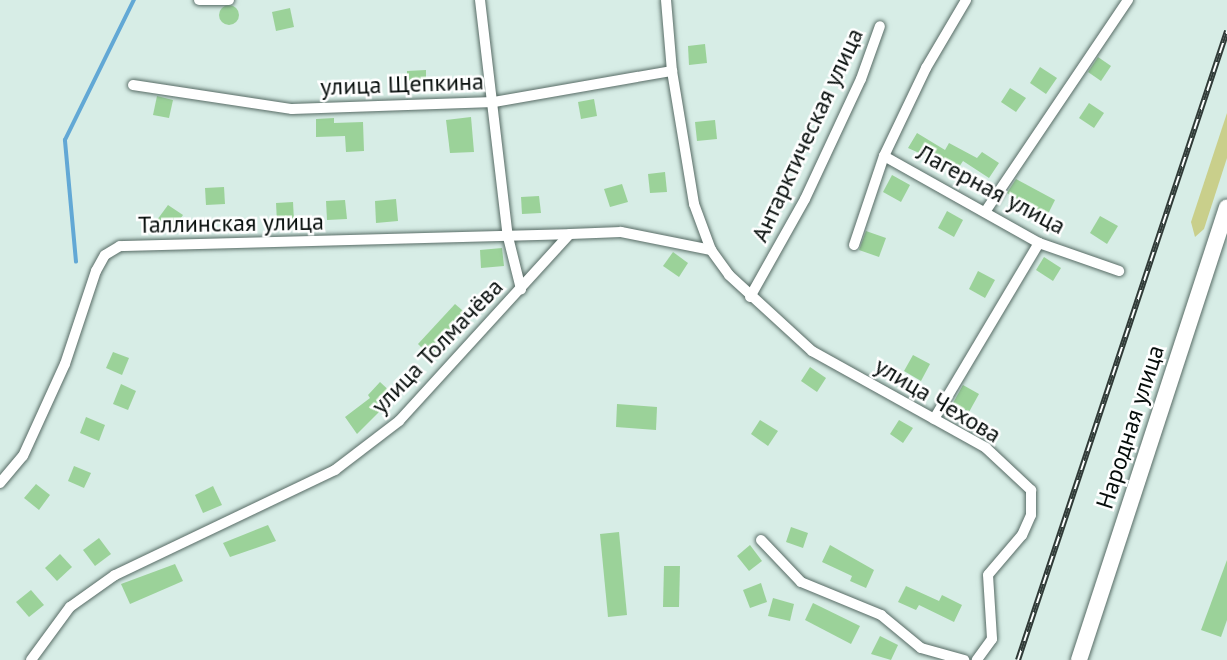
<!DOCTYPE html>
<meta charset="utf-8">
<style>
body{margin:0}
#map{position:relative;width:1227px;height:660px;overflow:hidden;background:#d7ede6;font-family:"PT Sans",sans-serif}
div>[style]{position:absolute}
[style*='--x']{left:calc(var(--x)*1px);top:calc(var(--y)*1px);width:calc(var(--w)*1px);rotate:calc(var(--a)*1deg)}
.green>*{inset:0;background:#c9cf8b}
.stream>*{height:3.5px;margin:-1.75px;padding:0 1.75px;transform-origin:1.75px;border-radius:1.75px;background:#62a8d5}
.building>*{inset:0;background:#9bd299}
.round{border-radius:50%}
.roads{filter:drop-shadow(0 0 2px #576b65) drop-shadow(0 0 2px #576b65)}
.street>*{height:10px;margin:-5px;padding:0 5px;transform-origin:5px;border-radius:5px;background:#fff}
.primary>*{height:16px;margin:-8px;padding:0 8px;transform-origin:8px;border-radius:8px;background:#fff}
.rail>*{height:6px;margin-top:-3px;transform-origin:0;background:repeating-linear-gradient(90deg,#fff 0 10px,#303a37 0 20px);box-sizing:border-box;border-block:2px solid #303a37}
span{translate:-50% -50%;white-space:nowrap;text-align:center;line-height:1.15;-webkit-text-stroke:5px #fff;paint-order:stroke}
.street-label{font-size:24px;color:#060d0b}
</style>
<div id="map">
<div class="green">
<i style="clip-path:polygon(1227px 113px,1227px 158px,1204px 229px,1195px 237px,1191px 222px)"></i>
</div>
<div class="stream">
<i style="--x:76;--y:262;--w:122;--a:-95.2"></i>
<i style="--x:65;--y:140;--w:156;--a:-63.8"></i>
</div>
<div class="building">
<i class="round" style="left:219px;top:5px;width:20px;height:20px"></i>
<i style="clip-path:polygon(290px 8px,294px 27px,276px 31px,272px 12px)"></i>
<i style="clip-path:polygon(705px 44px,707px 63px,689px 65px,688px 46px)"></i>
<i style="clip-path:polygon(1098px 57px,1111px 66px,1101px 81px,1088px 72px)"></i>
<i style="clip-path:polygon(1040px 67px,1057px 78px,1046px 94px,1030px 83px)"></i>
<i style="clip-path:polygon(426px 70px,426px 89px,407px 90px,407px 71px)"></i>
<i style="clip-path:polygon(1010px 88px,1026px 98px,1016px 112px,1001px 102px)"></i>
<i style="clip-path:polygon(157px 96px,173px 100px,169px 118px,153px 115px)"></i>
<i style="clip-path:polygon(594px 99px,597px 116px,581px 119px,578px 102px)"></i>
<i style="clip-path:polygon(1089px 103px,1104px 113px,1094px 128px,1079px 118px)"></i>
<i style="clip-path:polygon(471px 117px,474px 152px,450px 153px,446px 120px)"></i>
<i style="clip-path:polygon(334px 118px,334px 123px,363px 122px,364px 151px,346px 152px,345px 136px,316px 137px,316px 119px)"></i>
<i style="clip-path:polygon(715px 120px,717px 139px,697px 141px,695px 122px)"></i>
<i style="clip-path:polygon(917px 133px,945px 150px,949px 143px,977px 158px,982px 152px,999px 163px,989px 178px,963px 161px,957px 170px,908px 148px)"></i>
<i style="clip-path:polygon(665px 172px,667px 192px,650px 193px,648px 174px)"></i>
<i style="clip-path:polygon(892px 175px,910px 185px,901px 202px,883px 192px)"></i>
<i style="clip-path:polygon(1016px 179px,1055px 200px,1046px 218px,1007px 193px)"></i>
<i style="clip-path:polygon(622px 184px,628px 202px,610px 207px,604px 189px)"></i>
<i style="clip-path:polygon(224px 187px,225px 204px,206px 205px,205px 188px)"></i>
<i style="clip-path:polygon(539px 196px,541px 213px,522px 214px,521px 197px)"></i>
<i style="clip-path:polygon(396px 199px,398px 221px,376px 223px,375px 201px)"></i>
<i style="clip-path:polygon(345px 200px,347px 219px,327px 220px,326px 201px)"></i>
<i style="clip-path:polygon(293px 202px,294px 221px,277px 222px,276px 203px)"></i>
<i style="clip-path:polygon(168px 205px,183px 215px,172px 231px,157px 220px)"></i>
<i style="clip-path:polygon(947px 211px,963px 220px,954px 237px,938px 228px)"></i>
<i style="clip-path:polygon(1100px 216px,1118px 226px,1107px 244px,1090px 233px)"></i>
<i style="clip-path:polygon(866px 231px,886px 238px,879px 257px,859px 250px)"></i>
<i style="clip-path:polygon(502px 248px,504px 266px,481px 268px,480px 250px)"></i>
<i style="clip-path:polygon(673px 252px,688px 263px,679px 277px,663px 266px)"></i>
<i style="clip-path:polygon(1044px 257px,1061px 268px,1053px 281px,1036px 270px)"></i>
<i style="clip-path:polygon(978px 271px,995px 280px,985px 298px,969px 289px)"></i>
<i style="clip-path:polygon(455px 304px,469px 316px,430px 356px,418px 344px)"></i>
<i style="clip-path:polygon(113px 352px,129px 358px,122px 375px,106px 368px)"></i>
<i style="clip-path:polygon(913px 355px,930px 364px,921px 381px,904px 371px)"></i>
<i style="clip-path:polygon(810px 367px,826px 378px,817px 392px,801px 381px)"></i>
<i style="clip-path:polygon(380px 382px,395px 396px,357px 434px,345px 417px,370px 398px,368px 395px)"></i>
<i style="clip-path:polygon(121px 384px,136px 391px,128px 410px,113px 404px)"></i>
<i style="clip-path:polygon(963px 385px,979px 394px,969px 412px,953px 403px)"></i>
<i style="clip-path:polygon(617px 404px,657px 407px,656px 430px,616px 427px)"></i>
<i style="clip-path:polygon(86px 417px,105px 425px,99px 441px,80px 433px)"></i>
<i style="clip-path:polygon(760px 420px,778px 431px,768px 446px,751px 434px)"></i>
<i style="clip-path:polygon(899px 420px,913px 428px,903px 443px,890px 434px)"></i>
<i style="clip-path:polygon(74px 466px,91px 473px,84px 488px,68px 481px)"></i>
<i style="clip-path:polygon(36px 484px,50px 495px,39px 510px,24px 498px)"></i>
<i style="clip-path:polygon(213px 486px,222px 505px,203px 513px,195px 495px)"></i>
<i style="clip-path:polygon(268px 525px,276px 541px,230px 557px,223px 543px)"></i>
<i style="clip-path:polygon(791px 527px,808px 533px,803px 548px,786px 542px)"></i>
<i style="clip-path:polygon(619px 532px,627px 615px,608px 617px,600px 534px)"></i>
<i style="clip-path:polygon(99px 538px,111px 554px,95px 566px,83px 550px)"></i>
<i style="clip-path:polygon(750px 545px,762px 561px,749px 571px,737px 556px)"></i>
<i style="clip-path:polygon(830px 545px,874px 570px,866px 588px,850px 581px,852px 576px,822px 562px)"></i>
<i style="clip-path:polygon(60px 554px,72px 567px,57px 581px,45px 568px)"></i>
<i style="clip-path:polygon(1227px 560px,1227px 620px,1221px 637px,1201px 630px)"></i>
<i style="clip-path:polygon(175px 564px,183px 581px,130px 604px,121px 584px)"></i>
<i style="clip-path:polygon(664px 566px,680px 566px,679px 607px,663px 607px)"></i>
<i style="clip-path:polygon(761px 583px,767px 602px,750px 608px,743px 590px)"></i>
<i style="clip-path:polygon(906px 586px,939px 601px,942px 595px,962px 605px,954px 622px,919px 605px,916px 610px,898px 602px)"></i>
<i style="clip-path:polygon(31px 590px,44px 605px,29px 617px,16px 602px)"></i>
<i style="clip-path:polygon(773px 598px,794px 604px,790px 621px,768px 616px)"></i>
<i style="clip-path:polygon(813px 603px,860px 626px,851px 644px,805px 620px)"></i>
<i style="clip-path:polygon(880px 636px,898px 645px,891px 660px,871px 654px)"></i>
</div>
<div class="roads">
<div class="street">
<i style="--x:199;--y:0;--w:30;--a:0"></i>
<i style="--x:480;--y:0;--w:239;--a:83.3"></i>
<i style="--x:508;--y:237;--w:54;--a:76"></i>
<i style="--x:666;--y:0;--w:71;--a:85.2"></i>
<i style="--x:672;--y:71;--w:135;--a:80.6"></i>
<i style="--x:694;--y:204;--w:49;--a:69.7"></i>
<i style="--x:711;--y:250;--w:31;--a:54"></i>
<i style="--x:729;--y:275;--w:113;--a:42.5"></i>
<i style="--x:812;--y:351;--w:199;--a:29.1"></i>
<i style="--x:986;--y:448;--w:62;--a:43"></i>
<i style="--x:1031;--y:490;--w:25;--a:90"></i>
<i style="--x:1031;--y:515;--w:22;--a:114"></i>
<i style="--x:1022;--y:535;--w:52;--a:130.4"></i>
<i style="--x:988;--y:575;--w:64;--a:86.4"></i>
<i style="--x:992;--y:639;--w:26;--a:126"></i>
<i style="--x:133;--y:85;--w:161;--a:8.6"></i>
<i style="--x:292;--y:109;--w:202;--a:-2"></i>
<i style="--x:494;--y:102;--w:181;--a:-9.9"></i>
<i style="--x:884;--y:156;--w:178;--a:29.3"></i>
<i style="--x:1039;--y:243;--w:85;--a:19.3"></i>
<i style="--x:985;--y:212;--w:256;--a:-56"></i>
<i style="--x:854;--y:245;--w:94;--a:-71.4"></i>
<i style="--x:884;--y:156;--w:98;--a:-64.5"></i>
<i style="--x:926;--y:68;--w:79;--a:-59.5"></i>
<i style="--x:750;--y:297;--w:112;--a:-60.7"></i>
<i style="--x:805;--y:199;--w:132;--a:-65"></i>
<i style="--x:861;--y:79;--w:56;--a:-70.3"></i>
<i style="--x:934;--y:419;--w:205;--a:-59.2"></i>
<i style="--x:0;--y:483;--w:35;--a:-50"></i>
<i style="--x:23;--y:456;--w:101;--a:-65.5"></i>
<i style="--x:65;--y:364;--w:98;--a:-71.6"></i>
<i style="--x:96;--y:271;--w:18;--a:-61"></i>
<i style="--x:105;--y:255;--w:17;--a:-31"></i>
<i style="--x:120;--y:246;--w:450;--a:-1.5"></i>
<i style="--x:761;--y:540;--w:58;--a:46.4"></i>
<i style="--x:801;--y:582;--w:87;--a:22.4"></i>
<i style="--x:881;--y:615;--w:52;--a:39.5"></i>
<i style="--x:921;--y:648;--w:45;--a:15.6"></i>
<i style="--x:31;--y:660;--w:66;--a:-53.7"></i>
<i style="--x:70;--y:607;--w:55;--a:-35.4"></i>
<i style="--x:115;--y:575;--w:244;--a:-25.5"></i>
<i style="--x:335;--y:470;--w:81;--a:-37.4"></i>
<i style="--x:399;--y:421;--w:253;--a:-47.6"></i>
<i style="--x:570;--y:234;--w:51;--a:-2.2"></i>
<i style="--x:621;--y:232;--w:92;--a:11.3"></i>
</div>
<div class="primary">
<i style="--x:1079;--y:660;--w:476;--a:-71.9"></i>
</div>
</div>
<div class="rail">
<i style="--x:1018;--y:660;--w:663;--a:-71.62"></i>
</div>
<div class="street-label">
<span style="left:402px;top:84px;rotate:-2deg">улица Щепкина</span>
<span style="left:807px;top:135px;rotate:-65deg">Антарктическая улица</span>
<span style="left:991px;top:189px;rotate:28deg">Лагерная улица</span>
<span style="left:231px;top:223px;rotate:-1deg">Таллинская улица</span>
<span style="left:437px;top:346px;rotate:-46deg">улица Толмачёва</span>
<span style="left:938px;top:400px;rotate:31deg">улица Чехова</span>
<span style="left:1130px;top:427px;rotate:-72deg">Народная улица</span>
</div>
</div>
